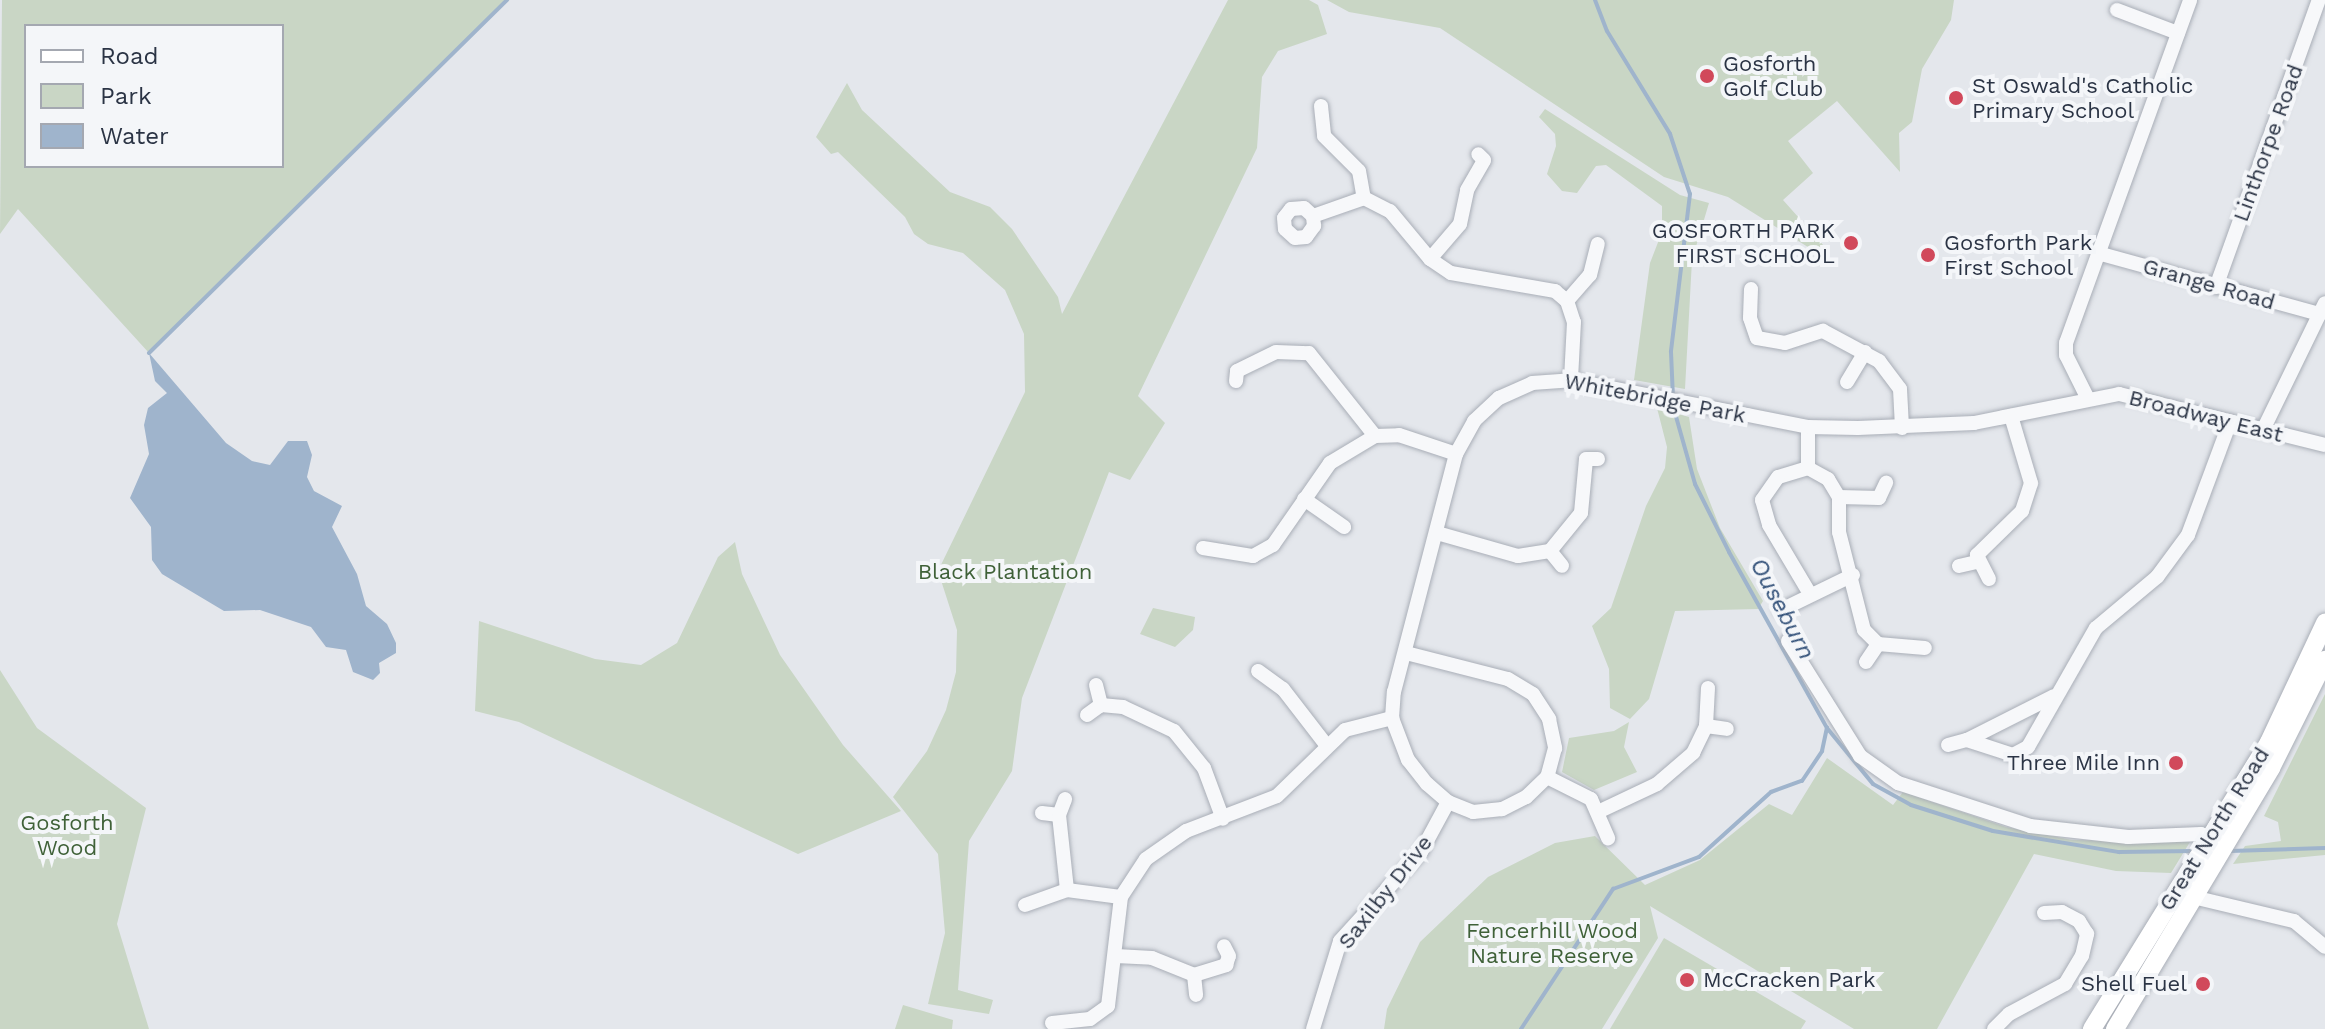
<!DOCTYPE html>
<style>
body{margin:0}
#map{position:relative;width:2325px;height:1029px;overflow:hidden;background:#e4e7ec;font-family:"Work Sans",sans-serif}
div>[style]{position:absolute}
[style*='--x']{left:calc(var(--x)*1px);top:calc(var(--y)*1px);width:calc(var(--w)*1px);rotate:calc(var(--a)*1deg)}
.green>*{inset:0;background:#c9d6c5}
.water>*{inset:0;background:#9fb4cc}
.stream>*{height:4px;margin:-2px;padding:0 2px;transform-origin:2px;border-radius:2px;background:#9fb4cc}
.roads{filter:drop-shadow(0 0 2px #a9aeb7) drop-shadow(0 0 2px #a9aeb7)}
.minor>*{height:14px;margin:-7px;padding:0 7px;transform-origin:7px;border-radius:7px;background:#f7f8fa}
.major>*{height:18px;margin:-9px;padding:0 9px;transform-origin:9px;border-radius:9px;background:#fff}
.dots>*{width:22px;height:22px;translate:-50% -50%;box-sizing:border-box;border:4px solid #f4f6f9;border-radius:50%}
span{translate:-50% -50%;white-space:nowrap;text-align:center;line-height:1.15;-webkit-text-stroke:8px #f4f6f9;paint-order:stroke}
.poi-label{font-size:22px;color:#2b3445}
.left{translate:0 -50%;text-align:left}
.right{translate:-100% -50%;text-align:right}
.street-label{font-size:22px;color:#2b3445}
.park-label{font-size:22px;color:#3f6138}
.water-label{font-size:24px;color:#34527a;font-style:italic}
.legend{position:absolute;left:24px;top:24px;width:260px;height:144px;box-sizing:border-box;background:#f4f6f9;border:2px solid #a4a8b1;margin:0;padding:10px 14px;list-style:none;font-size:24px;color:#2b3445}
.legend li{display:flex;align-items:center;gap:16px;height:40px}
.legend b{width:40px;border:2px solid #a4a8b1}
</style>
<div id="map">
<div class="green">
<i style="clip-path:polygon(evenodd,2px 0,507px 0,149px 353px,18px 209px,0 234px,2px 0,282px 26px,282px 166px,26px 166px,26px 26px,282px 26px)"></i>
<i style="clip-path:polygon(1228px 0,1309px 0,1318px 5px,1327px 34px,1278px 51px,1262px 77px,1257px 148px,1138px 396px,1165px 423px,1130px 480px,1109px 472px,1022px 698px,1012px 771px,969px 841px,958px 990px,993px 1000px,989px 1014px,928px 1004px,945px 933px,938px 854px,893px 797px,927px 751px,946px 710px,956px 672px,957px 630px,938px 571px,1025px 392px,1024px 334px,1005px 290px,963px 253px,928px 244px,914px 234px,905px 217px,838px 152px,831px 154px,816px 137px,847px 83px,862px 110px,950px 192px,990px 207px,1012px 229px,1058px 297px,1062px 314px)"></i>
<i style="clip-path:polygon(1327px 0,1954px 0,1951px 20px,1922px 69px,1912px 122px,1899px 133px,1900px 172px,1837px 101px,1788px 141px,1813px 173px,1783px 200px,1824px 246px,1819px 254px,1728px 197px,1664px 177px,1440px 28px,1349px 12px)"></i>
<i style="clip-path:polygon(1545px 109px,1680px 195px,1709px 203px,1692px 260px,1685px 389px,1634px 380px,1650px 263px,1662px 232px,1662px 206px,1606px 165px,1596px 166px,1577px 193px,1562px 191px,1547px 174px,1556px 146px,1555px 134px,1539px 117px)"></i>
<i style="clip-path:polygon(1657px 408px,1689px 417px,1697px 469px,1720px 528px,1763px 601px,1758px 609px,1675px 611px,1649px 699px,1630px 719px,1610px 708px,1609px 669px,1592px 626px,1611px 608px,1646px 506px,1665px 468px,1667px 447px)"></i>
<i style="clip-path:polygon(735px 542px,742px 574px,780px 655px,843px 745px,901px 811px,798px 854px,519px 722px,475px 711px,479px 621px,595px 659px,641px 665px,677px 643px,718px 557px)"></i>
<i style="clip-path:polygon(1153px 608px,1195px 617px,1193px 630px,1175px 647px,1140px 634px)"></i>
<i style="clip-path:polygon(0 670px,37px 728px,146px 808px,117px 924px,149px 1029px,0 1029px)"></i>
<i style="clip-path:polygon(2325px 694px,2325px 855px,2233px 864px,2245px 846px,2281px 841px,2278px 822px,2264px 816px)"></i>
<i style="clip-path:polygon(1629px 722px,1624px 747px,1637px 772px,1594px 790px,1562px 772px,1569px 738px,1614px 731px)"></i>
<i style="clip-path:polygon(1827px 758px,1893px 805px,1903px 792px,2006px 827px,2072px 840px,2190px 842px,2171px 873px,2116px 871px,2034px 854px,1937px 1029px,1854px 1029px,1650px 906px,1658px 938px,1602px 1029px,1384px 1029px,1387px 1009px,1420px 942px,1488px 877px,1555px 843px,1595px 836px,1645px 885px,1700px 860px,1769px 804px,1792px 815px)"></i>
<i style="clip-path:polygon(1664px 938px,1806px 1021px,1801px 1029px,1610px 1029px)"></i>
<i style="clip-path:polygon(903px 1005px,953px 1020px,952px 1029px,895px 1029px)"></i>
</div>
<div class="water">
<i style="clip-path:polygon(149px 353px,226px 443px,252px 461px,270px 465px,288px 441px,307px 441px,312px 455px,307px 477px,314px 491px,342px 506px,332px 527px,357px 574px,366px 606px,387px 624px,396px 643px,396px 653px,379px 663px,380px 673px,373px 680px,353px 672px,346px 650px,326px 647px,311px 627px,260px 610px,224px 611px,162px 574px,152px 560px,151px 527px,130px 498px,149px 454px,144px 425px,148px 408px,167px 393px,155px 381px)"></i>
</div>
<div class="stream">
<i style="--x:1595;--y:0;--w:33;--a:69"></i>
<i style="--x:1607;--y:31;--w:121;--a:58.5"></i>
<i style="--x:1670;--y:134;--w:63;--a:71.6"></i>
<i style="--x:1690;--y:194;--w:159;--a:96.9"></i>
<i style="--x:1671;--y:352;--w:45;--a:87.5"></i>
<i style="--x:149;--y:353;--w:503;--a:-44.6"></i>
<i style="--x:1673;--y:406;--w:81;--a:74.2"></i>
<i style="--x:1695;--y:484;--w:76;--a:63.4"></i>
<i style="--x:1729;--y:552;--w:201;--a:60.9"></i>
<i style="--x:1827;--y:728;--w:72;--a:50.6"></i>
<i style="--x:1873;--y:784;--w:43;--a:28.9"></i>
<i style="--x:1911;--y:805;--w:86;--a:17.6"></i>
<i style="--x:1993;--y:831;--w:128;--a:9.5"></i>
<i style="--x:2119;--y:852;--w:74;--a:-0.8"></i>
<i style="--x:2230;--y:851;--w:95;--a:-1.8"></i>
<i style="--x:1521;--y:1029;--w:168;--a:-56.7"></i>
<i style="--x:1613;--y:889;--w:92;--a:-20.4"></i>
<i style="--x:1699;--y:857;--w:97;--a:-42.1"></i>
<i style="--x:1771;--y:792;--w:33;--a:-20"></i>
<i style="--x:1802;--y:781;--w:36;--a:-56"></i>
<i style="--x:1822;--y:751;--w:24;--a:-78"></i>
</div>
<div class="roads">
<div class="minor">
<i style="--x:2117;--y:10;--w:65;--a:20.7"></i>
<i style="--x:1321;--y:106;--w:30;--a:84"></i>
<i style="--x:1324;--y:136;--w:49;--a:45"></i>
<i style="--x:1359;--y:171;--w:27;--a:80"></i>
<i style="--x:1313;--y:216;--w:12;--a:-138"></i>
<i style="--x:1304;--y:208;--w:13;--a:176"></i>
<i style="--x:1291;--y:209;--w:11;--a:128"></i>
<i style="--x:1284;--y:218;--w:11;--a:85"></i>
<i style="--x:1285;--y:229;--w:13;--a:42"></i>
<i style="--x:1295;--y:238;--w:11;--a:-5"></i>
<i style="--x:1306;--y:237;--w:14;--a:-54"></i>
<i style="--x:1314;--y:226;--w:10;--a:-96"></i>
<i style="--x:1313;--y:216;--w:54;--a:-19.4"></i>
<i style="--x:1364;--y:198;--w:29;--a:27"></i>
<i style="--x:1390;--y:211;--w:62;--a:50.2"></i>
<i style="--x:1430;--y:259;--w:25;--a:34"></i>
<i style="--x:1451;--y:273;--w:106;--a:9.8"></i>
<i style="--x:1555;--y:291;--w:16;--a:40"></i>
<i style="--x:1567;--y:301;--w:22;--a:72"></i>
<i style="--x:1574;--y:322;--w:58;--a:93"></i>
<i style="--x:2098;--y:253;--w:230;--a:15.4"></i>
<i style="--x:1430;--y:259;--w:46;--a:-49.4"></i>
<i style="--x:1460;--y:224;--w:35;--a:-78"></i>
<i style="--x:1467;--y:190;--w:34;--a:-60"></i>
<i style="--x:1484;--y:160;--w:8;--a:-135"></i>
<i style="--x:2216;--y:287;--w:305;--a:-70.3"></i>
<i style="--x:1751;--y:289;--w:29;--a:92"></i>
<i style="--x:1750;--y:318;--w:21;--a:71"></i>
<i style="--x:1757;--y:338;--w:28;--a:10"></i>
<i style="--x:1785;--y:343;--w:40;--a:-18"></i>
<i style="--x:1823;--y:331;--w:64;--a:28.2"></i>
<i style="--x:1879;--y:361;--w:35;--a:53"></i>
<i style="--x:1900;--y:389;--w:39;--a:87"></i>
<i style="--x:1567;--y:301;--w:35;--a:-49"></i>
<i style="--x:1590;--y:275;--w:32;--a:-76"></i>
<i style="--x:1236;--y:381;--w:10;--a:-84"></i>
<i style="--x:1237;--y:371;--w:43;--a:-26"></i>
<i style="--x:1276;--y:352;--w:33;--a:2"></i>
<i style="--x:1309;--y:353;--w:106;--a:51.5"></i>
<i style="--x:1847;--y:382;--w:35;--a:-59"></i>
<i style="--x:2087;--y:397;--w:47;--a:-116.6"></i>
<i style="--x:2066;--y:355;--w:12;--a:-90"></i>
<i style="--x:2066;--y:343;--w:365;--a:-70.1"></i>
<i style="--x:1808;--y:427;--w:41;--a:90"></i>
<i style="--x:1808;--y:468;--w:23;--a:29"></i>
<i style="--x:1828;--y:479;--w:21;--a:59"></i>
<i style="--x:1839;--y:497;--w:35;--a:90"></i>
<i style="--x:1839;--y:532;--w:101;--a:75.7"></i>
<i style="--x:1864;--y:630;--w:20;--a:45"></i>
<i style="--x:1878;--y:644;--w:47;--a:4.9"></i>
<i style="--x:2263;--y:430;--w:141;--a:-64"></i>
<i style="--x:1808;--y:468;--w:31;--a:163"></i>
<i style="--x:1778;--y:477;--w:28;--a:125"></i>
<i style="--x:1762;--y:500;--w:26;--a:74"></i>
<i style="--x:1769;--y:525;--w:80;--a:59.3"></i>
<i style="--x:1839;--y:497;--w:40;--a:1.4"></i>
<i style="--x:1879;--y:498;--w:17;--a:-65"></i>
<i style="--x:1304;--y:499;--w:49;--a:35"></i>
<i style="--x:1437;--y:533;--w:84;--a:15.9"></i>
<i style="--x:1518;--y:556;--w:32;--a:-9"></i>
<i style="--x:1550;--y:551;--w:49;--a:-50.8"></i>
<i style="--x:1581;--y:513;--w:54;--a:-84.7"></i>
<i style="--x:1586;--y:459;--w:12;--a:0"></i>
<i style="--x:1203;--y:548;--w:51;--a:9.1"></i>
<i style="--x:1253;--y:556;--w:23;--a:-29"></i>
<i style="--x:1273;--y:545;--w:100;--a:-55.2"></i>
<i style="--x:1330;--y:463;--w:52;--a:-31"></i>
<i style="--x:1375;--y:436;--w:24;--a:-2"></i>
<i style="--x:1399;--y:435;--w:60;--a:18.4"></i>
<i style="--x:1550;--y:551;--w:19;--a:51"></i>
<i style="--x:1959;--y:566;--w:18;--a:-13"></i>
<i style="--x:1989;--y:579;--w:27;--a:-117"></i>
<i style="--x:1977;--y:555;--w:63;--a:-44.4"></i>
<i style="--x:2022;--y:511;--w:29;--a:-72"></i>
<i style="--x:2031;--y:483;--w:70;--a:-106.6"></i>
<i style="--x:1781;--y:610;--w:80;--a:-25.9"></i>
<i style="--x:1788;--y:641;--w:136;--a:57.9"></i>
<i style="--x:1860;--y:756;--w:47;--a:35.4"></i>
<i style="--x:1898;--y:783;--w:139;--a:18"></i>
<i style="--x:2030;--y:826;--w:99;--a:6.4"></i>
<i style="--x:2128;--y:837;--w:73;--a:-2.4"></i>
<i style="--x:2201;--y:834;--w:12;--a:31"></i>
<i style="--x:1406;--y:653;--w:105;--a:14.3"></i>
<i style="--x:1508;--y:679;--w:29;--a:31"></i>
<i style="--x:1533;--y:694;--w:30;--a:57"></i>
<i style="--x:1549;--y:719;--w:30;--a:78"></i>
<i style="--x:1555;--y:748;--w:30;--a:105"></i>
<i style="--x:1547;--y:777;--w:29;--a:136"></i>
<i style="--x:1526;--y:797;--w:27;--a:153"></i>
<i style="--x:1502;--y:809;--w:29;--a:174"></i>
<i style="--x:1473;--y:812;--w:27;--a:-158"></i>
<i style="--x:1448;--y:802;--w:28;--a:-139"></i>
<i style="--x:1427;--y:784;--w:31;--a:-128"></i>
<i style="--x:1408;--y:760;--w:45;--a:-110.9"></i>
<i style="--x:1392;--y:718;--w:26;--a:-86"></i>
<i style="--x:1394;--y:692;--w:246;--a:-75.4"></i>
<i style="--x:1456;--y:454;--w:38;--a:-61"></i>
<i style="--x:1474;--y:421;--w:34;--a:-43"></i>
<i style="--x:1499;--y:398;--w:36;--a:-24"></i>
<i style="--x:1532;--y:383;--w:39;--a:-4"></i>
<i style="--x:1571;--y:380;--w:242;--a:11.2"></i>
<i style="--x:1808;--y:427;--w:50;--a:1.1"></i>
<i style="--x:1858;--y:428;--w:116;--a:-2.5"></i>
<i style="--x:1974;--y:423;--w:148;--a:-11.3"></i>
<i style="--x:2119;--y:394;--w:212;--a:13.9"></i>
<i style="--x:1866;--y:662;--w:22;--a:-56"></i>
<i style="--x:1258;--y:671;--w:31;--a:36"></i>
<i style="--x:1283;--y:689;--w:72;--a:52.3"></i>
<i style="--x:1096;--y:685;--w:21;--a:76"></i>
<i style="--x:1087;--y:715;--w:17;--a:-36"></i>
<i style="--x:1101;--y:705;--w:22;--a:5"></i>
<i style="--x:1123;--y:707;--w:56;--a:25.2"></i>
<i style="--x:1174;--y:731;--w:48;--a:51"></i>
<i style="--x:1204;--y:768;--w:54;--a:69.6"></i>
<i style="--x:1706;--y:726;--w:21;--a:8"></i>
<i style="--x:1967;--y:740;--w:97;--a:-26.8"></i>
<i style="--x:1948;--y:745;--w:20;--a:-15"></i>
<i style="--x:1967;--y:740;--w:48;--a:18.1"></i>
<i style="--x:2013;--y:755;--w:17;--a:-28"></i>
<i style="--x:2028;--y:747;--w:137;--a:-60.3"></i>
<i style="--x:2096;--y:628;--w:80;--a:-39.9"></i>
<i style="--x:2157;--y:577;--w:52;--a:-53.6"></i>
<i style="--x:2188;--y:535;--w:121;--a:-69.6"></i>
<i style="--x:1547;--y:777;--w:49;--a:26.6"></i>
<i style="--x:1591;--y:799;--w:43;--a:66.4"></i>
<i style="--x:1600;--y:811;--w:63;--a:-25.3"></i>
<i style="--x:1657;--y:784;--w:48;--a:-40.7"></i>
<i style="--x:1693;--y:753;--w:30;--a:-64"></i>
<i style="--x:1706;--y:726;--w:38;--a:-87"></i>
<i style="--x:1042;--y:813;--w:17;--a:7"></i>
<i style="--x:1059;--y:815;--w:75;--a:83.9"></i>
<i style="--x:1059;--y:815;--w:17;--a:-69"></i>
<i style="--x:2193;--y:897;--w:104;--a:13.4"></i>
<i style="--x:2294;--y:921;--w:40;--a:40"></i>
<i style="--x:1025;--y:905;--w:45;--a:-19.7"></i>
<i style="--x:1067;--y:890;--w:54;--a:7.4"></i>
<i style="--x:1116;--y:956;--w:36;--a:3"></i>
<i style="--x:1152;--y:958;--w:45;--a:22"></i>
<i style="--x:1194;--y:975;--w:34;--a:-17"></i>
<i style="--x:1226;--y:965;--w:9;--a:-72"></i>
<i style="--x:1229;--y:956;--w:11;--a:-117"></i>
<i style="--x:1194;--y:975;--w:20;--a:84"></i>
<i style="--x:1052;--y:1023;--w:38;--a:-6"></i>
<i style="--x:1090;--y:1019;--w:22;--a:-36"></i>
<i style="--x:1108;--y:1006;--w:110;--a:-83.2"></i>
<i style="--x:1121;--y:897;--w:45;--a:-56.7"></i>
<i style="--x:1146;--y:859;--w:49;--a:-35"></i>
<i style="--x:1186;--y:831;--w:97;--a:-21"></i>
<i style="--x:1277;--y:796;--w:95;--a:-44.1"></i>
<i style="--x:1345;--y:730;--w:49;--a:-14.3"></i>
<i style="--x:1313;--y:1029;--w:92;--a:-72.9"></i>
<i style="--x:1340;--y:941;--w:120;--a:-47.7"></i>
<i style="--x:1421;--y:852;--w:57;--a:-61.6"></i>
<i style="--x:1994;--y:1029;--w:21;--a:-45"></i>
<i style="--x:2009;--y:1014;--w:64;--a:-28.2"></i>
<i style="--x:2065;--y:984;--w:33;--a:-59"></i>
<i style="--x:2082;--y:956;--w:23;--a:-77"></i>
<i style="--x:2087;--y:934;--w:15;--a:-122"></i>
<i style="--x:2079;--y:921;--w:19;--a:-152"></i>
<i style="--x:2062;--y:912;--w:18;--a:177"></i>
</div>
<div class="major">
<i style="--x:2092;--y:1029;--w:337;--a:-58.3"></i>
<i style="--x:2269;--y:742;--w:132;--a:-64.8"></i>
<i style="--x:2115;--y:1029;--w:304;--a:-59.1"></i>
<i style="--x:2271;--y:768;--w:121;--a:-63.4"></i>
</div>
</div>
<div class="dots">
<i style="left:1707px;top:76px;background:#d1495b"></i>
<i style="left:1956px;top:98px;background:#d1495b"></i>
<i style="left:1851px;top:243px;background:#d1495b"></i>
<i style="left:1928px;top:255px;background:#d1495b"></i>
<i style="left:2176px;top:763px;background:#d1495b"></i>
<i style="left:1687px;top:980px;background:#d1495b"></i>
<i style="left:2203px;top:984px;background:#d1495b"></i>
</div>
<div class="poi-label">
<span class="left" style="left:1723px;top:76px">Gosforth<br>Golf Club</span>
<span class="left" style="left:1972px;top:98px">St Oswald's Catholic<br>Primary School</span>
<span class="right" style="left:1835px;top:243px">GOSFORTH PARK<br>FIRST SCHOOL</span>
<span class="left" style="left:1944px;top:255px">Gosforth Park<br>First School</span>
<span class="right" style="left:2160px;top:763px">Three Mile Inn</span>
<span class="left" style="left:1703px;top:980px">McCracken Park</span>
<span class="right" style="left:2187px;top:984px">Shell Fuel</span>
</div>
<div class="street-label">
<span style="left:2268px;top:143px;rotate:-70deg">Linthorpe Road</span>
<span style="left:2209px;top:284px;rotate:16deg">Grange Road</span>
<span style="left:1655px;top:398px;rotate:11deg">Whitebridge Park</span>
<span style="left:2206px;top:416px;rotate:14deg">Broadway East</span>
<span style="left:2214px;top:829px;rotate:-58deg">Great North Road</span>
<span style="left:1385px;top:892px;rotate:-52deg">Saxilby Drive</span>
</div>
<div class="park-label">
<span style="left:1005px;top:572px">Black Plantation</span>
<span style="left:67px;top:835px">Gosforth<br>Wood</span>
<span style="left:1552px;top:943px">Fencerhill Wood<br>Nature Reserve</span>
</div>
<div class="water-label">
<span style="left:1782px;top:609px;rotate:62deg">Ouseburn</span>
</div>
<ul class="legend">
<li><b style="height:10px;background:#fff"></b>Road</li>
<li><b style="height:22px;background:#c9d6c5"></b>Park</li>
<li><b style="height:22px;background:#9fb4cc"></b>Water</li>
</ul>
</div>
